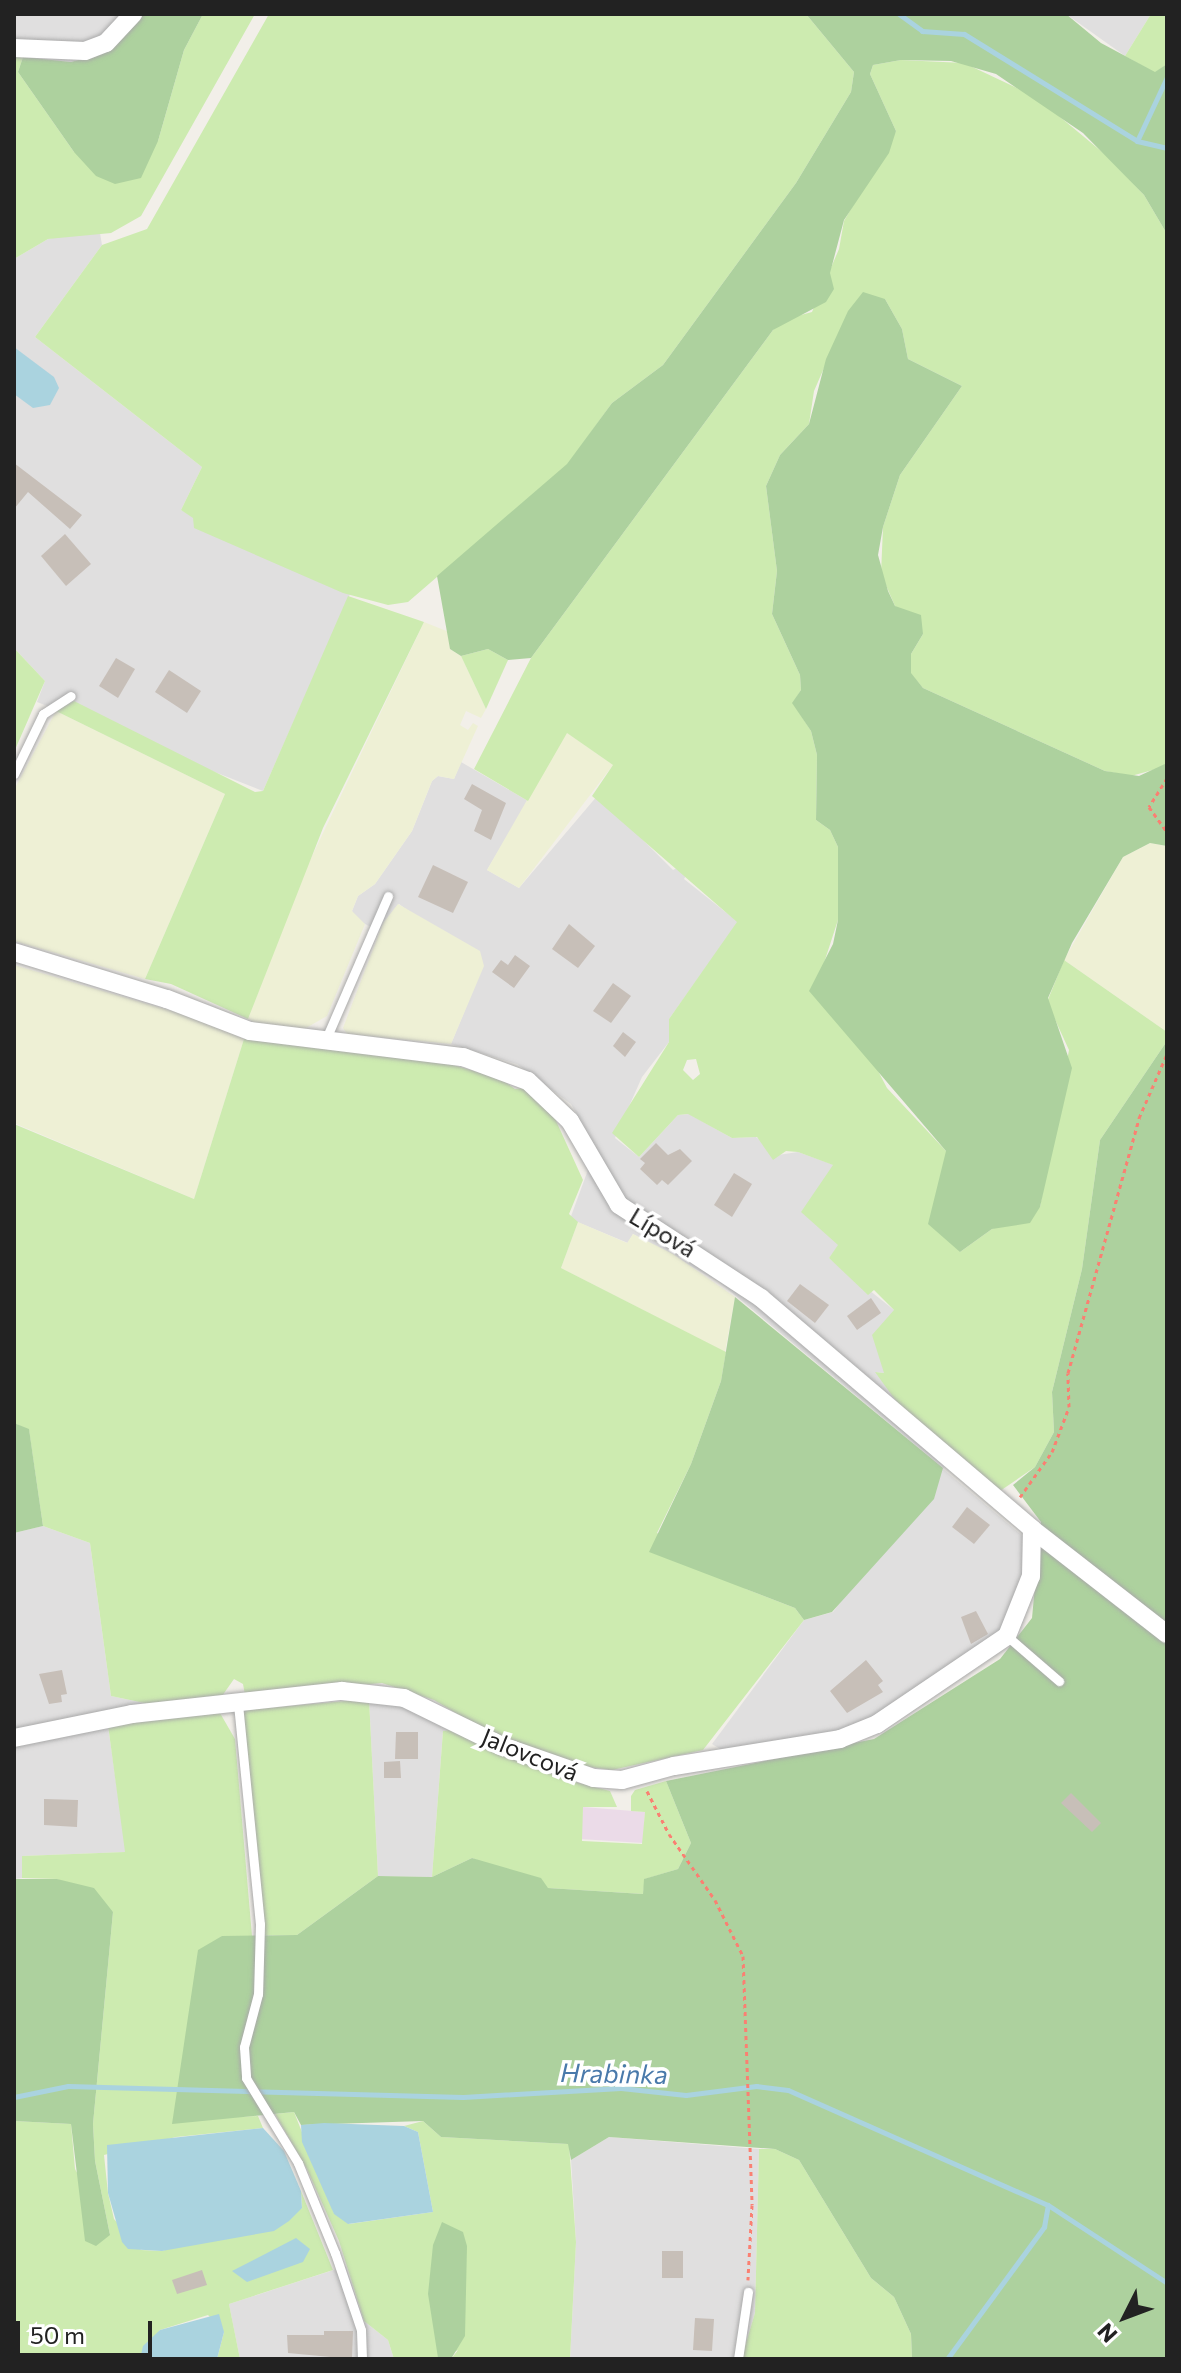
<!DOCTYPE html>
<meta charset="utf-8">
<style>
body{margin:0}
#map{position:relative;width:1181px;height:2373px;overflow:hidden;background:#f2efe9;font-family:Commissioner,sans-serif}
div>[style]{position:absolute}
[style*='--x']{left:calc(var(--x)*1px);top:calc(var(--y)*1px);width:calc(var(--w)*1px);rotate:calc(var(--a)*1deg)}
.residential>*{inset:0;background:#e0dfdf}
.industrial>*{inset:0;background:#ebdbe8}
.farmland>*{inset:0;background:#eef0d5}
.grass>*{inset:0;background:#cdebb0}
.forest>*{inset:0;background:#add19e}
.water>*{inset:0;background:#aad3df}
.stream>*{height:5px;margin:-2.5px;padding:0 2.5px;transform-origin:2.5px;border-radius:2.5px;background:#aad3df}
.building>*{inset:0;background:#c7bfb8}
.path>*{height:3px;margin-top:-1.5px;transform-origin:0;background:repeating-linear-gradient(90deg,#fa8072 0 4px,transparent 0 8px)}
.roads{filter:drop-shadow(0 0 2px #a9a9a9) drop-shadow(0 0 2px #a9a9a9)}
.lane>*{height:9px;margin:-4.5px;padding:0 4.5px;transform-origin:4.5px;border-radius:4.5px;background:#fff}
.street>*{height:18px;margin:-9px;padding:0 9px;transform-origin:9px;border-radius:9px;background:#fff}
span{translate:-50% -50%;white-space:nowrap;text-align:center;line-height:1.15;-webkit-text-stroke:7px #fff;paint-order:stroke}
.street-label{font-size:24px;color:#222}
.water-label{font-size:26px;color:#4a7aab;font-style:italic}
.frame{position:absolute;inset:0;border:16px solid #222;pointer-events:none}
.north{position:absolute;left:1085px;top:2277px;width:80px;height:80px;-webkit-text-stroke:6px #fff;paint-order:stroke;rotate:228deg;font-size:22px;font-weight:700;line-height:32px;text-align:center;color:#222}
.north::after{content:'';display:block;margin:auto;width:28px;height:36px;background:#222;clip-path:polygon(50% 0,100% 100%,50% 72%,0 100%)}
.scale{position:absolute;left:16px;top:2321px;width:136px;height:36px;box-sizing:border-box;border:4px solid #222;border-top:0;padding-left:10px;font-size:24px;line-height:28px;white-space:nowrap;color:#222;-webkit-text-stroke:6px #fff;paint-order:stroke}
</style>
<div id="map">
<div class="residential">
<i style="clip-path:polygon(14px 14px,141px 14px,97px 55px,71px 62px,14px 57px)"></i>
<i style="clip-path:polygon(1066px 14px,1151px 14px,1125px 56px)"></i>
<i style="clip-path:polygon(76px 233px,100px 233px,102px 245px,35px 337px,202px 467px,181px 510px,350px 594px,263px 791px,37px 702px,45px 681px,14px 648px,14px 259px,48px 239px)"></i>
<i style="clip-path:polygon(461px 762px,528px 801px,487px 870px,519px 888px,598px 795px,673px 870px,679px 867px,687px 874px,684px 879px,738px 922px,669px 1019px,669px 1042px,642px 1077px,615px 1138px,639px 1157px,678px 1115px,689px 1114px,732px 1138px,756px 1137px,778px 1155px,798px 1152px,834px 1165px,839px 1245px,829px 1258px,894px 1310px,884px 1373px,876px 1372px,954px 1455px,943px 1469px,1026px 1539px,1028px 1559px,1007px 1620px,995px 1636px,853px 1730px,725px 1752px,712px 1744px,804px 1620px,833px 1612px,943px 1468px,719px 1282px,633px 1234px,628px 1243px,570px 1219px,596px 1148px,571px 1104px,517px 1064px,451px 1044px,483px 966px,399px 904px,379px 931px,355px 919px,352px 911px,358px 896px,375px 884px,412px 831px,432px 781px,438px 776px,454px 779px)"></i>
<i style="clip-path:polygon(43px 1526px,90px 1543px,111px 1696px,154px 1705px,108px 1726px,126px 1852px,22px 1856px,22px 1878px,14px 1879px,14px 1533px)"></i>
<i style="clip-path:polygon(369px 1699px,400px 1703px,450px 1730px,443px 1731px,432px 1877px,378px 1876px)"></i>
<i style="clip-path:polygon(609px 2137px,759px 2149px,755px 2313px,741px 2359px,570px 2359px,576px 2242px,571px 2160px)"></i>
<i style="clip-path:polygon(346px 2266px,364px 2321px,388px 2340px,394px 2359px,240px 2359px,229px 2304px)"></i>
</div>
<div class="industrial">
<i style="clip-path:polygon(583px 1807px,645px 1812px,643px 1843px,580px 1839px)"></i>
</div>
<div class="farmland">
<i style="clip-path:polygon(424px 622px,449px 632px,450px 649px,461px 656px,486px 709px,481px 718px,466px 711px,460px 725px,468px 730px,473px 723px,478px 726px,454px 779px,438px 776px,432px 781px,412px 831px,375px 884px,358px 896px,352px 911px,365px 924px,327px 1016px,299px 1032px,263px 1027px,248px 1019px,301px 879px)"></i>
<i style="clip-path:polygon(56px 711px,225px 794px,145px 979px,14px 941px,14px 790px)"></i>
<i style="clip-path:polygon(566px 732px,613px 765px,519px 888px,487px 870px)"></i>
<i style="clip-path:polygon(1150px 843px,1167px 846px,1167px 1032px,1064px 960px,1123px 857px)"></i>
<i style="clip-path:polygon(398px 904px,480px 951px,484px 966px,451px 1044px,347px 1034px,343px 1028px,383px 923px)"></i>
<i style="clip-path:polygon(14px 965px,199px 1019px,244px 1039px,194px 1199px,14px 1123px)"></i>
<i style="clip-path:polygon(578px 1222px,627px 1243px,633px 1234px,673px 1254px,735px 1297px,725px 1352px,561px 1268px)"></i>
</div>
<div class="grass">
<i style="clip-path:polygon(203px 14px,255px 14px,141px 216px,111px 233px,48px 239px,14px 259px,14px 57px,23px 57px,18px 72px,74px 152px,158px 141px,184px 50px)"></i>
<i style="clip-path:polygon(269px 14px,806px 14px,854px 72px,851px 92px,796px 183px,663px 365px,612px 403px,568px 464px,408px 602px,388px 605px,343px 593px,194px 528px,193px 518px,181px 510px,202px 467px,35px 337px,102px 245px,147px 229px)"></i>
<i style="clip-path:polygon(1151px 14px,1167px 14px,1167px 64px,1155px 73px,1125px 56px)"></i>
<i style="clip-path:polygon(evenodd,901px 60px,964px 63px,1036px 97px,1107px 156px,1144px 195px,1167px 234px,1167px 763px,1160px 768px,1131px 776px,1105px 771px,923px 688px,910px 673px,911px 654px,923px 634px,895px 606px,881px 574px,883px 527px,900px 475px,962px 386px,908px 359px,902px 329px,885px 299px,841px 329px,814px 391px,809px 424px,780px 455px,766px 486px,777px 571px,772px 614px,800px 675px,801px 690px,793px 703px,811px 731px,817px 755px,816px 820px,830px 830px,838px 847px,838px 920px,823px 966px,887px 1088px,946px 1151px,960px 1252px,992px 1229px,1040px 1207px,1069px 1050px,1047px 1002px,1064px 960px,1167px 1032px,1167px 1041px,1100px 1140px,1082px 1269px,1052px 1392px,1054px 1432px,1035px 1467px,1000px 1491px,904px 1412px,875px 1372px,884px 1373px,872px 1335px,894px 1310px,874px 1290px,868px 1295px,829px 1258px,838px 1245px,801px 1212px,833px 1165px,798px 1152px,786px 1151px,773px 1160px,757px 1137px,732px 1138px,688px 1114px,678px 1115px,639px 1157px,612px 1133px,669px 1042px,669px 1019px,737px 922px,592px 796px,613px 765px,567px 733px,528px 801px,474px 769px,531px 658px,773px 330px,786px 319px,812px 312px,839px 249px,844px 221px,896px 131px,870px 74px,873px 65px,901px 60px,696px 1059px,700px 1074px,693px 1080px,683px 1070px,687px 1060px,696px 1059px)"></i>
<i style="clip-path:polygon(348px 596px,424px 622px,323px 828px,248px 1019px,171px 984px,145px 979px,225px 794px,56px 711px,74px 701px,255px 792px,263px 791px)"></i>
<i style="clip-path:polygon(14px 648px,45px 681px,14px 752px)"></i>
<i style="clip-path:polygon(488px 649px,508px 660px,486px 709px,461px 656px)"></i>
<i style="clip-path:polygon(244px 1039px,443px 1062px,501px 1079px,515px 1089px,525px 1088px,552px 1112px,583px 1180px,569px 1214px,578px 1222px,561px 1268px,726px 1352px,721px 1381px,691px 1464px,657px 1533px,746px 1589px,795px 1608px,804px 1620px,703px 1750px,612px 1770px,561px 1763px,498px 1738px,434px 1700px,382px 1683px,245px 1695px,243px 1684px,234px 1679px,222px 1696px,154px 1705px,111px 1696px,90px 1543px,43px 1526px,29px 1430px,14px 1423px,14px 1124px,194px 1199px)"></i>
<i style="clip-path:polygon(369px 1699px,378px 1876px,297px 1935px,264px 1935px,243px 1710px)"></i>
<i style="clip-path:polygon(220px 1713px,235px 1739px,252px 1936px,222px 1936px,174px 2120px,258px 2116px,263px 2128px,176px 2137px,104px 2155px,108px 2193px,114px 2219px,141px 2250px,162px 2251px,302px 2208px,301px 2191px,333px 2270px,229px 2304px,240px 2359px,217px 2359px,224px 2332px,208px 2315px,160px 2330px,140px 2359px,14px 2359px,14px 2121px,71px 2124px,75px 2169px,110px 2235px,95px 2161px,93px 2124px,113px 1912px,57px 1879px,22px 1878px,22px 1856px,125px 1852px,108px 1725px)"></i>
<i style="clip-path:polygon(450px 1730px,564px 1779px,610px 1791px,617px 1807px,583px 1807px,582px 1841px,642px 1844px,645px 1812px,631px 1811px,631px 1796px,635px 1790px,666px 1781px,691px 1843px,678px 1869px,645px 1879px,643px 1894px,548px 1888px,472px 1858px,432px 1877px,443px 1731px)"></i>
<i style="clip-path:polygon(294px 2112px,334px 2213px,349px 2224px,433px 2212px,418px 2132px,404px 2126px,423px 2121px,441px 2137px,569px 2144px,576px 2242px,570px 2359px,451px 2359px,458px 2350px,441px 2359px,394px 2359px,388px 2340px,364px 2321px,339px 2241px,307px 2169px,275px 2114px)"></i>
<i style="clip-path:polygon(759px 2149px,775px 2149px,799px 2160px,871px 2278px,894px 2297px,911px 2334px,912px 2359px,741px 2359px,755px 2313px)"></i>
</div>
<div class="forest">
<i style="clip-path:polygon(141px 14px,203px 14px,184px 50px,158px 141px,141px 178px,115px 184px,96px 176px,74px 152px,18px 72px,23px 57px,71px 62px,97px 55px)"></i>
<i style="clip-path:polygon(806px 14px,1066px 14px,1101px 43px,1155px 72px,1167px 64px,1167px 234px,1144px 195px,1083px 133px,996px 74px,951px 61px,901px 60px,873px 65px,870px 74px,896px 131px,889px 153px,844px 220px,830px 273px,834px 289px,826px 302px,773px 330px,531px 658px,508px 660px,488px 649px,461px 656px,450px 649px,437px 576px,567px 464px,612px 403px,663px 365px,796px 183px,851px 92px,854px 72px)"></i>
<i style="clip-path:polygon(863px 292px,885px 299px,902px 329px,908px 359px,962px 386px,900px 475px,883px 527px,878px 555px,888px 591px,895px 606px,921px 615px,923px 634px,911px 654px,911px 673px,923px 688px,1105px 771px,1139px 776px,1167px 763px,1167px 846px,1150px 843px,1123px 857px,1072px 943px,1048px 998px,1072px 1068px,1040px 1207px,1030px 1223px,992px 1229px,960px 1252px,928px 1224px,946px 1151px,809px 991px,833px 944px,838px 920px,838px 847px,830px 830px,816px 820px,817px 755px,811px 731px,792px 703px,801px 690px,800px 675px,772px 614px,777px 571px,766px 486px,780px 455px,809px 424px,826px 359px,848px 311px)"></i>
<i style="clip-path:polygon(1167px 1041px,1167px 2359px,912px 2359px,911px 2334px,894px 2297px,871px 2278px,799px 2160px,775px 2149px,609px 2137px,571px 2160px,568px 2144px,441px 2137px,423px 2121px,301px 2125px,294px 2112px,172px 2124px,198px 1950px,222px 1936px,297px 1935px,378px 1876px,432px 1877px,472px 1858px,541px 1878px,548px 1888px,643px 1894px,644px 1879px,678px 1869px,691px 1843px,666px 1781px,874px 1739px,1000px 1659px,1032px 1618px,1041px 1522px,1013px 1485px,1035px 1467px,1054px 1432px,1052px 1392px,1082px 1269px,1100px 1140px)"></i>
<i style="clip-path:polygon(735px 1297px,943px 1468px,934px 1499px,832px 1612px,804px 1620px,795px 1608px,649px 1552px,691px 1464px,721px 1381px)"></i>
<i style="clip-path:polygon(14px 1423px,29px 1429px,43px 1526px,14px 1533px)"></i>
<i style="clip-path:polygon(14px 1879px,57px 1879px,94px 1888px,113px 1912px,93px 2124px,95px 2161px,110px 2235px,96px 2246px,85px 2241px,71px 2124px,14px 2121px)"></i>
<i style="clip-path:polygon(442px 2222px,463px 2232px,467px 2246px,465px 2336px,451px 2359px,438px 2358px,428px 2294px,433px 2245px)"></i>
</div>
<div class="water">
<i style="clip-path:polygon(14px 347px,54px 377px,59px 388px,50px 405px,33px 408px,14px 394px)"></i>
<i style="clip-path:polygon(324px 2123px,404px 2126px,418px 2132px,433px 2212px,348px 2224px,334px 2214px,302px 2142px,301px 2125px)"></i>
<i style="clip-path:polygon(263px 2128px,284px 2151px,301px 2191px,302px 2208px,289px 2221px,274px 2231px,162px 2251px,128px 2249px,122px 2242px,108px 2193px,107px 2145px)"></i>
<i style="clip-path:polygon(296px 2238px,310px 2249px,303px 2262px,247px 2282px,232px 2271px)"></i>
<i style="clip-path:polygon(219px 2314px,224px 2332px,217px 2359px,140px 2359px,143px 2346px,160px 2330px)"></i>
</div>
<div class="stream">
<i style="--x:899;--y:14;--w:29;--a:36"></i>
<i style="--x:922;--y:31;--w:42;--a:4.1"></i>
<i style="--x:964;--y:34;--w:203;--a:31.7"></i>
<i style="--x:1137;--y:141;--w:31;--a:13"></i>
<i style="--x:1137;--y:141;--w:71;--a:-64.9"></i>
<i style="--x:14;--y:2097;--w:55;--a:-11.5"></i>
<i style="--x:68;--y:2086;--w:395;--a:1.6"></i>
<i style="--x:463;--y:2097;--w:158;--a:-3.3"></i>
<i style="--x:621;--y:2088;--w:65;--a:6.1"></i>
<i style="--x:686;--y:2095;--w:71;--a:-7.3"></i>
<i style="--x:756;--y:2086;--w:32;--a:7"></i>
<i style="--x:788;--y:2090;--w:284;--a:23.9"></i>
<i style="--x:1048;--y:2205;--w:142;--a:33.2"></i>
<i style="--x:947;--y:2359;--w:164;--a:-53.7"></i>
<i style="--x:1044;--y:2227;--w:22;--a:-80"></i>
</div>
<div class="building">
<i style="clip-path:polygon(14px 463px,82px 515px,70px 529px,28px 492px,14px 509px)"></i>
<i style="clip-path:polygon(65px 534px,91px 564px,66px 586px,41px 556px)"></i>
<i style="clip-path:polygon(116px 658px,135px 669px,118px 698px,99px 686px)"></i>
<i style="clip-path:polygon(169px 670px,201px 691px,187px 713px,155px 692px)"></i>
<i style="clip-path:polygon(472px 784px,506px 803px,491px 840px,474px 831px,482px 810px,464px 799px)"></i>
<i style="clip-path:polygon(433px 865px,468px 882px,453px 913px,418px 897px)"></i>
<i style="clip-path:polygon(569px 924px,595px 946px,578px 968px,552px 949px)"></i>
<i style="clip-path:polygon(515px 955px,530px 966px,514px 988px,492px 972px,501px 960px,508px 965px)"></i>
<i style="clip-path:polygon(613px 983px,631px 996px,611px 1023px,593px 1011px)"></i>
<i style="clip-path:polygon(623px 1032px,636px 1042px,625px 1057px,613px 1046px)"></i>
<i style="clip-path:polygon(656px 1143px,668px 1155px,680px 1149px,692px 1161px,668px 1185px,662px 1180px,657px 1185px,640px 1169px,645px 1163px,640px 1159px)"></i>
<i style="clip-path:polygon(734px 1173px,752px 1184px,732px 1217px,714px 1205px)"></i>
<i style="clip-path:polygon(800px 1284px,829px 1305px,815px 1323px,787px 1301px)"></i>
<i style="clip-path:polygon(871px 1298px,881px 1313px,857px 1330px,847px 1316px)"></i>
<i style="clip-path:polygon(967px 1507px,990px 1525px,974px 1544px,952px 1527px)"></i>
<i style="clip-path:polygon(976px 1611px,988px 1634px,971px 1644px,961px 1617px)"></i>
<i style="clip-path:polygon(866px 1660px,883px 1681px,878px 1685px,883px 1692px,847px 1713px,830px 1691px)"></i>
<i style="clip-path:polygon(62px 1670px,67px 1694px,61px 1695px,62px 1702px,49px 1704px,39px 1674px)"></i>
<i style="clip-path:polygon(396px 1732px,418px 1732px,418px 1759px,395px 1759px)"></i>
<i style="clip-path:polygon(400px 1761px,401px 1778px,384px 1778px,384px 1762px)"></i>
<i style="clip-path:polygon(1071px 1793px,1101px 1823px,1092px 1832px,1061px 1803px)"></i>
<i style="clip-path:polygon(44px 1799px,78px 1800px,77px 1827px,44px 1825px)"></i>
<i style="clip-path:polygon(662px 2251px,683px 2251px,683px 2278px,662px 2278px)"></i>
<i style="clip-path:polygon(202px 2270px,207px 2285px,177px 2294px,172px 2280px)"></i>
<i style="clip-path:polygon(695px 2318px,714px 2319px,712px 2351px,693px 2350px)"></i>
<i style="clip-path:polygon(324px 2331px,353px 2331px,352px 2359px,288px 2353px,287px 2335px,324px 2335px)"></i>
</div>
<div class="path">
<i style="--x:1167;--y:778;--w:34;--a:122"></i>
<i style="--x:1149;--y:807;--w:31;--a:54"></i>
<i style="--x:1020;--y:1497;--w:55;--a:-54.6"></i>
<i style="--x:1052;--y:1452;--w:48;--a:-69.3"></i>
<i style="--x:1069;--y:1407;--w:34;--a:-92"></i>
<i style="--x:1068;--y:1373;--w:265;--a:-74.4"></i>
<i style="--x:1139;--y:1118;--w:70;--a:-66.4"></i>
<i style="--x:647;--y:1791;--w:48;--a:62.9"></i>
<i style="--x:669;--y:1834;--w:80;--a:55.1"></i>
<i style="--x:715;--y:1900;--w:63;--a:63.4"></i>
<i style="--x:743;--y:1956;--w:249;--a:87.9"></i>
<i style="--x:752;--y:2205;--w:75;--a:93.1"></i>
</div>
<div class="roads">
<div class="lane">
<i style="--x:14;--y:774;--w:67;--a:-64.2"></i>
<i style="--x:43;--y:714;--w:33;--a:-33"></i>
<i style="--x:325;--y:1041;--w:158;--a:-66.5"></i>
<i style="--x:1007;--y:1636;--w:69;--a:40.9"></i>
<i style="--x:238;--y:1704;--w:221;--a:84.3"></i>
<i style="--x:260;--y:1924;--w:70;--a:91.6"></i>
<i style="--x:258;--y:1994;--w:55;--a:104.8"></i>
<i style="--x:244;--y:2047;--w:31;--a:86"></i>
<i style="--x:246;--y:2078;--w:100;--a:58.5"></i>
<i style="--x:298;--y:2163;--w:97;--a:67.7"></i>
<i style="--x:335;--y:2253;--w:81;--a:71.3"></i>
<i style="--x:361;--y:2330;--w:29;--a:88"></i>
<i style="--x:738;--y:2359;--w:68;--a:-81.5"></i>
</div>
<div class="street">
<i style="--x:14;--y:48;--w:71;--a:2.4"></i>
<i style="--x:85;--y:51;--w:22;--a:-21"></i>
<i style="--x:106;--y:43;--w:40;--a:-47"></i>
<i style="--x:14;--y:952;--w:160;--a:17.1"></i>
<i style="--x:167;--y:999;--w:89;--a:21.1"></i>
<i style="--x:250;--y:1031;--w:215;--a:7"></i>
<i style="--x:463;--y:1057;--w:69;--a:20.3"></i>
<i style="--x:528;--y:1081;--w:58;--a:43.6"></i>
<i style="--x:570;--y:1121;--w:97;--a:59.7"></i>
<i style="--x:619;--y:1205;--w:170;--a:33.2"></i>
<i style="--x:761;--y:1298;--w:356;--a:40.4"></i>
<i style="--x:1032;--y:1529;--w:171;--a:37.9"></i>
<i style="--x:14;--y:1738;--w:120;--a:-11.5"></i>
<i style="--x:132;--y:1714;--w:211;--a:-6.3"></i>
<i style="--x:342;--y:1691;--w:62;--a:6.4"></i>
<i style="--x:404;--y:1698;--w:109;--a:26.1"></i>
<i style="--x:502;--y:1746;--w:97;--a:19.2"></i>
<i style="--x:594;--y:1778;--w:28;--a:4"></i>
<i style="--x:622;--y:1780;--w:54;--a:-15.1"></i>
<i style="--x:674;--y:1766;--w:168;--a:-9.2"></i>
<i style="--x:840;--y:1739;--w:40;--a:-22"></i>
<i style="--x:877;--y:1724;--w:157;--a:-34.1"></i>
<i style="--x:1007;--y:1636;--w:65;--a:-68.2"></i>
<i style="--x:1031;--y:1576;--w:47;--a:-88.8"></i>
</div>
</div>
<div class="street-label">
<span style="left:663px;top:1232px;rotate:31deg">Lípová</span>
<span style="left:530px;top:1754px;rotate:22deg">Jalovcová</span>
</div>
<div class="water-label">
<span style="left:614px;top:2073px;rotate:1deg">Hrabinka</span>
</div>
<div class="frame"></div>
<div class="north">N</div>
<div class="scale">50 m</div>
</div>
